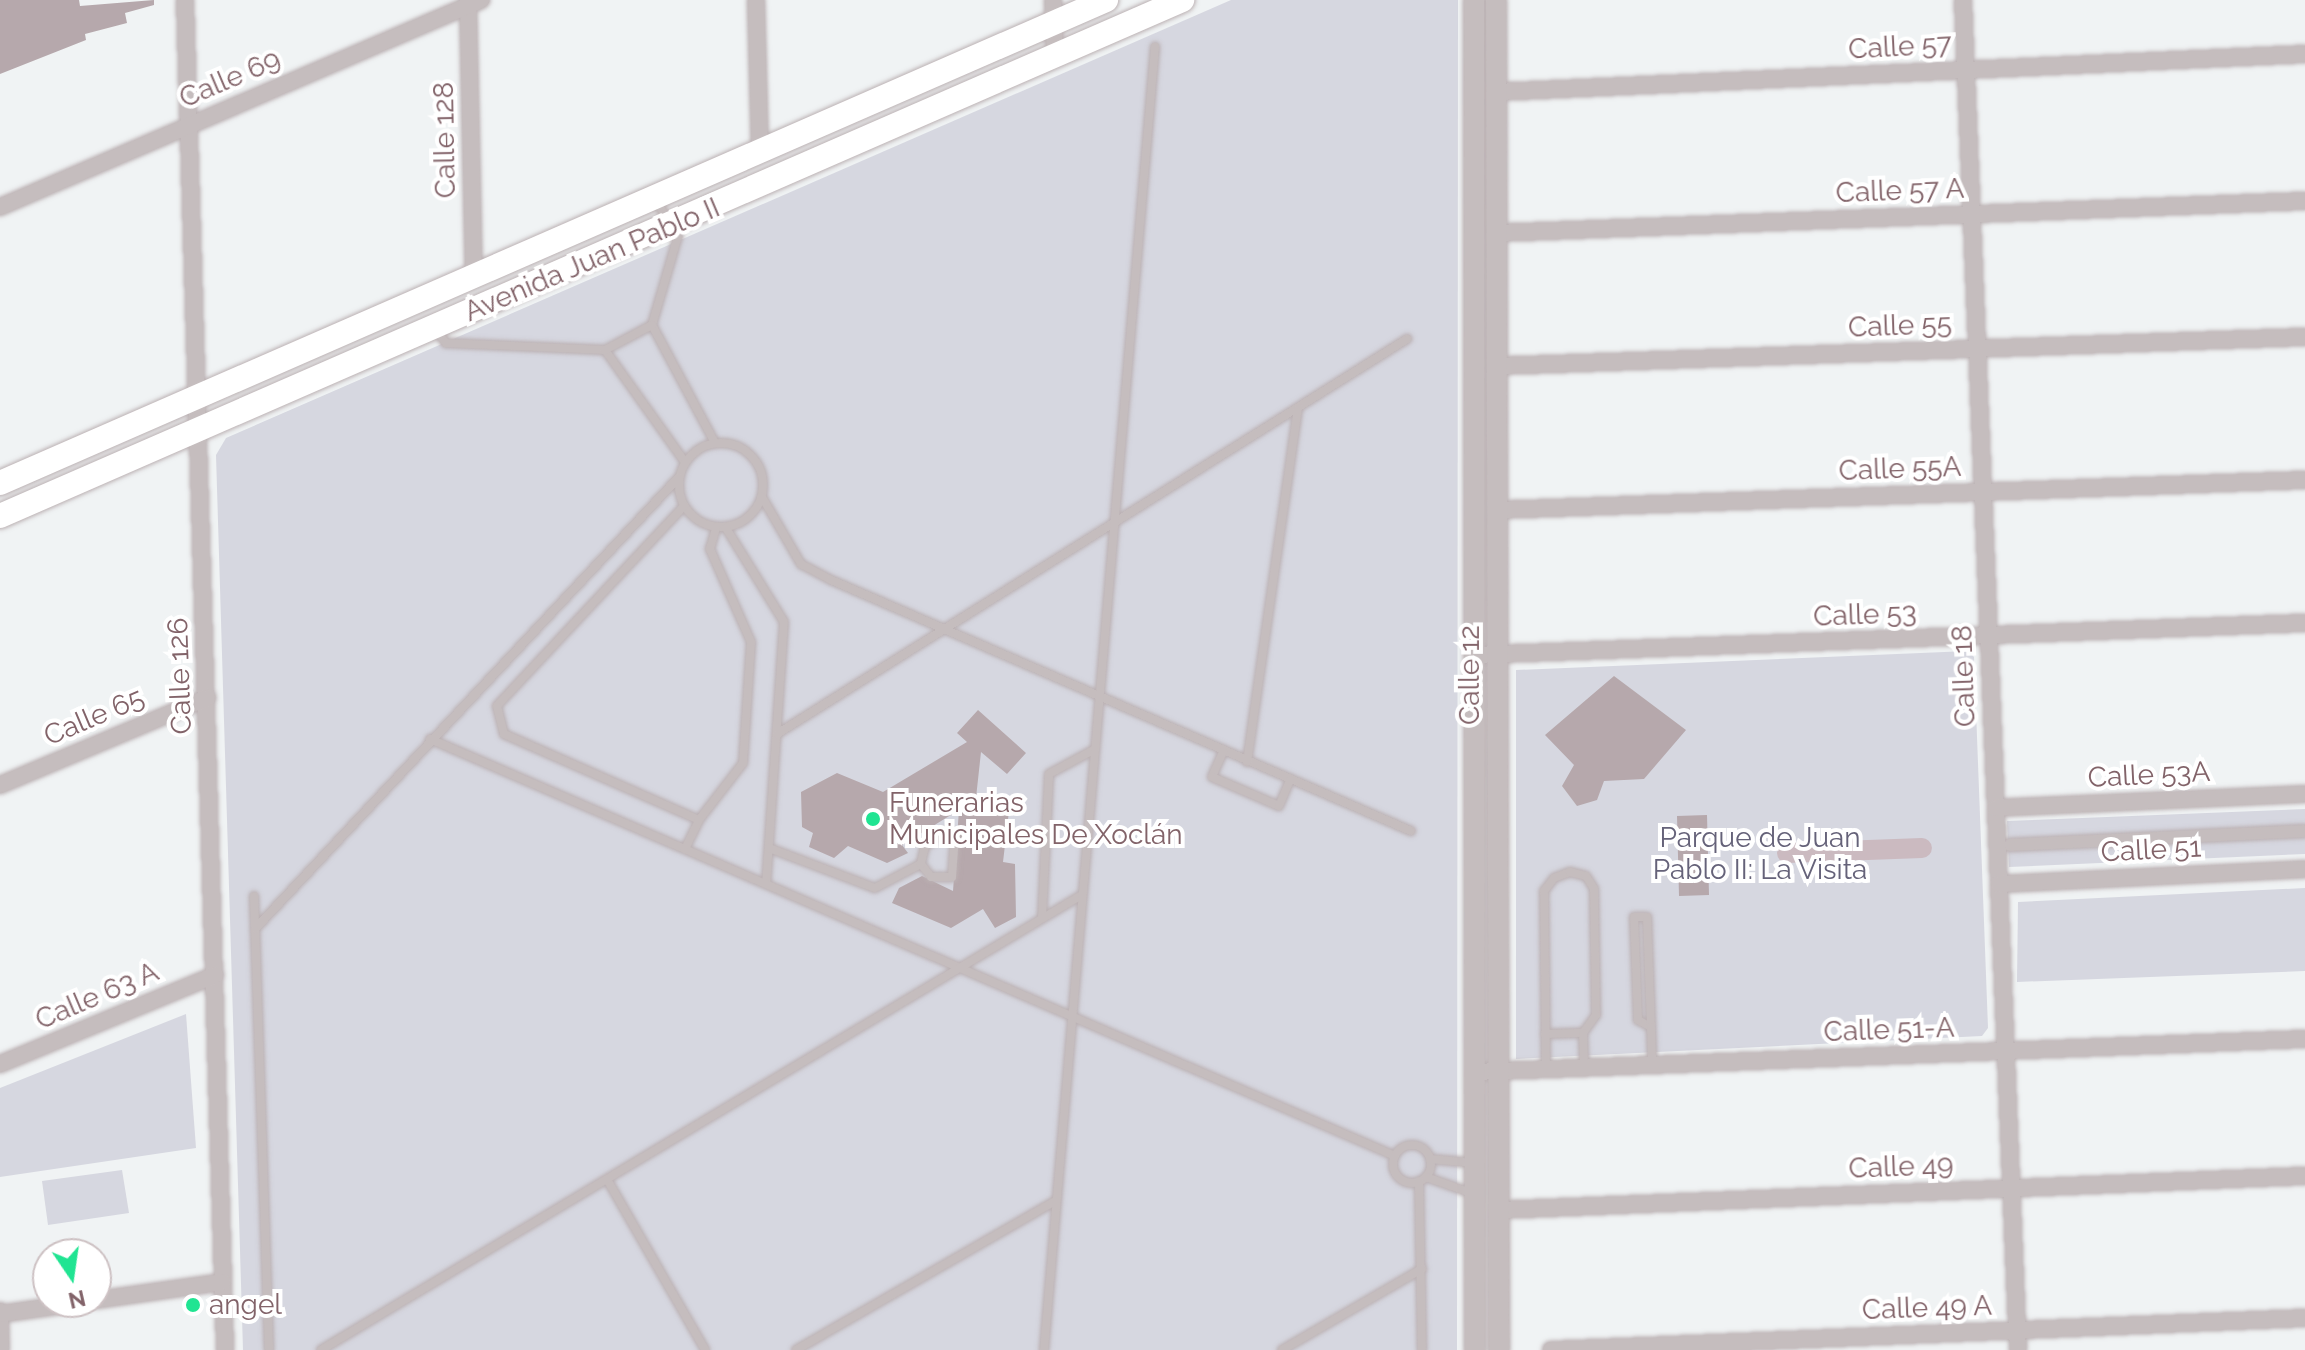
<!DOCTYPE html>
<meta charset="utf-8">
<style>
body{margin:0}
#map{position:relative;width:2305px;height:1350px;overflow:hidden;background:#f0f3f4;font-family:Raleway,sans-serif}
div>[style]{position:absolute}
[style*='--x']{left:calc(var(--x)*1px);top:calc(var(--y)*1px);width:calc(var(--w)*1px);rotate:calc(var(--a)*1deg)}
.green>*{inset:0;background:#d6d7e0}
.canal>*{height:20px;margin:-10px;padding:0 10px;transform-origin:10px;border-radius:10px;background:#cbbac0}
.building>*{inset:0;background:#b6a8ac}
.roads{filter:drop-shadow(0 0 2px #bbb1b3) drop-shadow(0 0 2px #bbb1b3)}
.service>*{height:8px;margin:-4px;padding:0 4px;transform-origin:4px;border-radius:4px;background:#c5bdbe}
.service>.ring{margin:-4px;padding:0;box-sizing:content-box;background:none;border:8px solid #c5bdbe;border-radius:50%}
.pedestrian>*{height:12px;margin:-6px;padding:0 6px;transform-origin:6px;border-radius:6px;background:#c5bdbe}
.minor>*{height:16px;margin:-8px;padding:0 8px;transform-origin:8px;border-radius:8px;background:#c5bdbe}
.tertiary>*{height:20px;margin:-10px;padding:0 10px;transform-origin:10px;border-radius:10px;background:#c5bdbe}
.secondary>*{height:24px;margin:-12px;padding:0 12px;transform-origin:12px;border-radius:12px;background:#fff}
.dots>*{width:22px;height:22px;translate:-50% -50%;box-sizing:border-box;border:4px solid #fff;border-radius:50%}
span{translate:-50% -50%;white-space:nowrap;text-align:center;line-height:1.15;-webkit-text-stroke:8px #fff;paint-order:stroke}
.street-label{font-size:28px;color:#826369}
.poi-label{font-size:28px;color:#826369}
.left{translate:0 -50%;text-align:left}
.park-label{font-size:28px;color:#656279}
.north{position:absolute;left:32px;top:1238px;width:80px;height:80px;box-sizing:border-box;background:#fff;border:2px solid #cdc1c3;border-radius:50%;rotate:167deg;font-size:22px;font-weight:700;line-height:32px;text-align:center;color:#826369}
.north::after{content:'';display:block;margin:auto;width:28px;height:36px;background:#20e492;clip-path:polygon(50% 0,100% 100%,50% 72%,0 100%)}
</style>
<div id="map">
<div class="green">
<i style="clip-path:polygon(1231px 0,1458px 0,1457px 1350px,243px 1350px,216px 455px,226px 438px)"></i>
<i style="clip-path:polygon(1968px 651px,1974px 657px,1988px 1028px,1982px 1036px,1516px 1059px,1516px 670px)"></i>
<i style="clip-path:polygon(2305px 809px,2305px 854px,2009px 867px,2007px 821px)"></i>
<i style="clip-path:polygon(2305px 888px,2305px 971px,2017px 982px,2018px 902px)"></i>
<i style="clip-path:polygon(186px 1014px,196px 1148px,0 1177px,0 1088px)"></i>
<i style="clip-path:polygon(122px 1170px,129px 1213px,48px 1225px,42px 1181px)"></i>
</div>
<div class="canal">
<i style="--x:1787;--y:853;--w:135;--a:-2.1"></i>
</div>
<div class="building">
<i style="clip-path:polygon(0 0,79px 0,80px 6px,154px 0,154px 5px,125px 13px,127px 23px,85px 34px,86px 40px,0 74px)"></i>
<i style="clip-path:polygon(1614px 676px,1686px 730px,1644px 779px,1604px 781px,1597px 800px,1577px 806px,1562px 786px,1574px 765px,1545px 735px)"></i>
<i style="clip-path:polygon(978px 710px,1026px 753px,1007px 774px,981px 752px,976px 798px,1009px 811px,1003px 862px,1015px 864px,1016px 917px,995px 928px,983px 909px,951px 928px,892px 903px,899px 888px,922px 876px,953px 891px,959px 810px,902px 845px,908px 853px,887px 863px,848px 846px,834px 858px,809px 847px,813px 833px,802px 827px,801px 792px,837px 773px,883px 792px,967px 742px,957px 733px)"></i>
<i style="clip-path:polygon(1707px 815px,1709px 895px,1679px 896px,1677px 816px)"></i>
</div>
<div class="roads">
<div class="service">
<i style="--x:655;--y:199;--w:44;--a:58.1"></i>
<i style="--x:678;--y:236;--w:93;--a:106.3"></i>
<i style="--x:652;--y:325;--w:134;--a:61.9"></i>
<i style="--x:435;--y:329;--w:18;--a:52"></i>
<i style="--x:446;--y:343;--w:159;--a:2.5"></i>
<i style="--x:605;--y:350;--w:138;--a:54.5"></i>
<i style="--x:605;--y:350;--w:53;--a:-28"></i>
<i class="ring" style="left:679px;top:443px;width:76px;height:76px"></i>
<i style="--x:762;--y:497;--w:78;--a:59.8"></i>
<i style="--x:801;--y:564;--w:34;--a:28"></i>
<i style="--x:831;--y:580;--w:632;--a:23.4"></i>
<i style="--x:684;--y:506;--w:274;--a:133.1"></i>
<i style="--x:497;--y:706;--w:29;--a:76"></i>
<i style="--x:504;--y:734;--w:213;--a:23.8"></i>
<i style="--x:699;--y:820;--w:72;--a:-52.3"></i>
<i style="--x:743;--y:763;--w:121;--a:-86.2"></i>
<i style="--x:751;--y:642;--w:102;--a:-113.8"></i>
<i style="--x:710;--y:549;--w:22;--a:-74"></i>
<i style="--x:726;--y:528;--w:110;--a:58.3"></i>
<i style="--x:784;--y:622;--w:262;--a:93.9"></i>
<i style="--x:777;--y:734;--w:744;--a:-32.09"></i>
<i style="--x:430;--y:739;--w:1051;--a:23.37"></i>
<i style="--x:1223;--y:752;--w:27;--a:114"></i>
<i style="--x:1212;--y:777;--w:73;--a:23.4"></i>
<i style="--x:1279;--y:806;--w:28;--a:-67"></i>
<i style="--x:1247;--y:762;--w:358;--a:-81.8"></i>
<i style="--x:769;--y:848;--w:113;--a:20.7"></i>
<i style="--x:875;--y:888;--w:52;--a:-27.6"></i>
<i style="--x:921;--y:864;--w:16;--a:52"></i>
<i style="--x:931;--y:877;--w:21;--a:0"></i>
<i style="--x:952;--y:877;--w:42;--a:-85.9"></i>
<i style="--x:955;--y:835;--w:8;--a:-150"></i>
<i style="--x:948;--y:831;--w:27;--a:147"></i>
<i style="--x:925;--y:846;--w:18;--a:103"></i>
<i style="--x:685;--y:849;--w:32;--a:-64"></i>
<i style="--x:254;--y:896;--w:454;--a:88.1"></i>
<i style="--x:1042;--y:918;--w:144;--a:-87.2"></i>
<i style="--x:1049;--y:774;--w:52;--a:-28.5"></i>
<i style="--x:255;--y:929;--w:620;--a:-46.83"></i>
<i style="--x:1651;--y:1027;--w:15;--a:-152"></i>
<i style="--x:1638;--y:1020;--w:103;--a:-92.2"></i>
<i style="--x:1634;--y:917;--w:13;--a:0"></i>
<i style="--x:1647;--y:917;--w:110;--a:87.9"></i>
<i style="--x:1651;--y:1027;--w:37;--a:88"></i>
<i style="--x:1545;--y:1034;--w:38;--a:-2"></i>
<i style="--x:1546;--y:1069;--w:178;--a:-90.6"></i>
<i style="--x:1544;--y:891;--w:16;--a:-52"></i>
<i style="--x:1554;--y:878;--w:17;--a:-21"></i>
<i style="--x:1570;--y:872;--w:16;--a:14"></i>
<i style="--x:1586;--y:876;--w:15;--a:58"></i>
<i style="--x:1594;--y:889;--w:126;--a:89.1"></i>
<i style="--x:1596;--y:1015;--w:22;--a:126"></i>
<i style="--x:1583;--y:1033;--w:34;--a:88"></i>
<i class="ring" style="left:1393px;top:1145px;width:30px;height:30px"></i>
<i style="--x:1430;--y:1159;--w:44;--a:5.2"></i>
<i style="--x:1426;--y:1177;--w:51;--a:19.5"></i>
<i style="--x:608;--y:1181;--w:195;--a:60.1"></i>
<i style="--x:1419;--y:1181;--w:169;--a:89"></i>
<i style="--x:321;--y:1350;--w:884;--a:-30.89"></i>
<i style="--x:796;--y:1350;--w:299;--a:-29.9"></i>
<i style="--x:1044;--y:1350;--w:1308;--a:-85.13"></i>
<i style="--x:1282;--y:1350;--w:162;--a:-30.1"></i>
</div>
<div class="pedestrian">
<i style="--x:2010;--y:845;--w:295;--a:-2.7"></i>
</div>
<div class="minor">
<i style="--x:185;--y:0;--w:1351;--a:88.3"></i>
<i style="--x:468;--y:0;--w:279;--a:88.8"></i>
<i style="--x:756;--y:0;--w:153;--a:88.5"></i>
<i style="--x:1053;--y:0;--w:58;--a:88"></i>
<i style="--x:1963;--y:0;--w:1351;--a:87.67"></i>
<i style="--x:1497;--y:92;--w:809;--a:-2.69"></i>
<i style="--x:0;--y:207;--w:524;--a:-23.28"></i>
<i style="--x:1497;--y:233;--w:809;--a:-2.27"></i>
<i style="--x:1497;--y:366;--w:809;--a:-2.06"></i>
<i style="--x:1498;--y:510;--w:808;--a:-2.13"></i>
<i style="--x:1474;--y:655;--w:832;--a:-2.21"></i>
<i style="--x:0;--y:785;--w:225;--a:-22.8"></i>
<i style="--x:1996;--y:808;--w:309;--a:-2.6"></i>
<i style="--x:1999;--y:884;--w:306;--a:-2.8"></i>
<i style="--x:0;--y:1064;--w:233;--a:-22.5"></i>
<i style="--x:1475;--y:1072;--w:831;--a:-2.28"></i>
<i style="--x:1499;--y:1210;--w:807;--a:-2.42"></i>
<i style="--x:96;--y:1300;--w:128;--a:-8.1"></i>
<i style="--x:0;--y:1311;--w:39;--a:89"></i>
<i style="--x:0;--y:1314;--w:85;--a:-8.1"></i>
<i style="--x:1551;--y:1350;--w:755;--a:-2.43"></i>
</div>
<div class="tertiary">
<i style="--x:1474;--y:0;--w:1350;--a:89.96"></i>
<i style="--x:1496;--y:0;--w:1350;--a:89.87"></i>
</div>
<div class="secondary">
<i style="--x:0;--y:483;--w:1207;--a:-23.59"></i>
<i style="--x:0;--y:516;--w:1290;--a:-23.58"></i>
</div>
</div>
<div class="dots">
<i style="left:873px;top:819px;background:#20e492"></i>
<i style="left:193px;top:1305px;background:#20e492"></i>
</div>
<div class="street-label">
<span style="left:1900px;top:47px;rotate:-3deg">Calle 57</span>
<span style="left:230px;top:79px;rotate:-23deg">Calle 69</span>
<span style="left:445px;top:140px;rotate:-91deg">Calle 128</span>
<span style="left:1900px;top:191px;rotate:-2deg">Calle 57 A</span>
<span style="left:592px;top:260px;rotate:-23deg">Avenida Juan Pablo II</span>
<span style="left:1900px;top:326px;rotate:-2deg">Calle 55</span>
<span style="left:1900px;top:469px;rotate:-2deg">Calle 55A</span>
<span style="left:1865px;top:615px;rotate:-2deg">Calle 53</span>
<span style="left:1470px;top:675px;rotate:-90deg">Calle 12</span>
<span style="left:180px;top:676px;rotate:-92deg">Calle 126</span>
<span style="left:1964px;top:676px;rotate:-92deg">Calle 18</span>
<span style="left:94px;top:717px;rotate:-23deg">Calle 65</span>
<span style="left:2149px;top:775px;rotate:-3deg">Calle 53A</span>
<span style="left:2151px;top:850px;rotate:-3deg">Calle 51</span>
<span style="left:97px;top:996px;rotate:-23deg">Calle 63 A</span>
<span style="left:1889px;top:1030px;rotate:-2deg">Calle 51-A</span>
<span style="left:1901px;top:1167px;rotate:-2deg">Calle 49</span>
<span style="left:1927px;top:1308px;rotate:-2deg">Calle 49 A</span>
</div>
<div class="poi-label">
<span class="left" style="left:889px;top:819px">Funerarias<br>Municipales De Xoclán</span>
<span class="left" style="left:209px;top:1305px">angel</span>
</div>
<div class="park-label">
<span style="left:1760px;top:854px">Parque de Juan<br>Pablo II: La Visita</span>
</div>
<div class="north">N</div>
</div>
